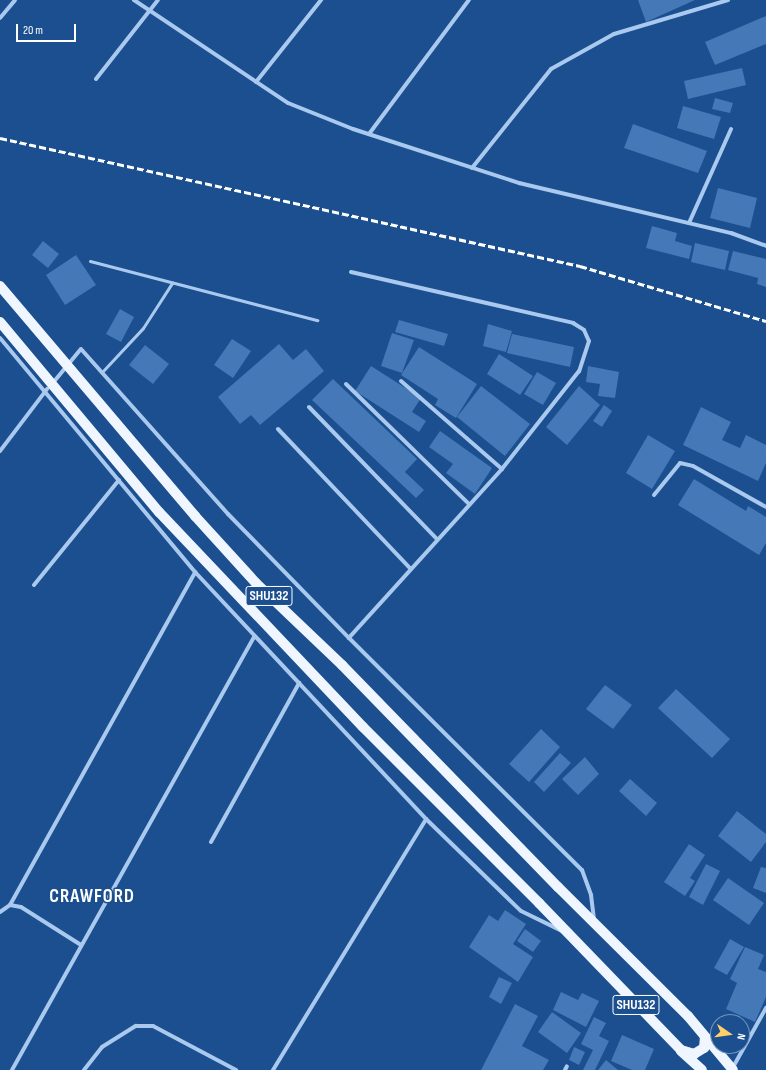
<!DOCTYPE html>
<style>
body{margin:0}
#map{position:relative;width:766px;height:1070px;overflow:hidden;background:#1b4f8f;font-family:"Sofia Sans Condensed",sans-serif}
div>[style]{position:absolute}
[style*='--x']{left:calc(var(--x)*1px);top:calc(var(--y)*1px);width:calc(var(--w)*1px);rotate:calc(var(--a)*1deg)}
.building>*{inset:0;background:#4478b7}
.lane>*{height:3px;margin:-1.5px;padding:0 1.5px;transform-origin:1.5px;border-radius:1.5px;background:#a9c9ee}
.street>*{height:4px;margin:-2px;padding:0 2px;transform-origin:2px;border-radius:2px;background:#a9c9ee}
.primary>*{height:10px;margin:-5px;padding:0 5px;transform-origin:5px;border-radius:5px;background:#f0f6ff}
.rail>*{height:3px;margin-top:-1.5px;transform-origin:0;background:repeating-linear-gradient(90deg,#fff 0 7px,transparent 0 10px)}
.primary-bridge>*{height:10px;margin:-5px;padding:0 5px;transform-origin:5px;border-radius:5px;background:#f0f6ff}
span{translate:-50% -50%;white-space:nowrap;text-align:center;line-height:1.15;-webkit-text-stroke:3px #1b4f8f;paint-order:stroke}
.shield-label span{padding:1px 3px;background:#1b4f8f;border:1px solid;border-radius:3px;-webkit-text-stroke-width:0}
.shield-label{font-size:14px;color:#fff;font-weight:700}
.district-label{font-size:19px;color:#fff;font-weight:700;letter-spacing:1px}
.north{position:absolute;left:710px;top:1014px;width:40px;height:40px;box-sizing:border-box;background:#1b4f8f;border:1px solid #7695bc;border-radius:50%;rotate:103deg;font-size:11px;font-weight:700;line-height:16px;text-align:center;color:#fff}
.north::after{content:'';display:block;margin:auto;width:14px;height:18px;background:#ffd166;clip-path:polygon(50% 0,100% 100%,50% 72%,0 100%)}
.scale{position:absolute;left:16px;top:24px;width:60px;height:18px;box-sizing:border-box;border:2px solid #fff;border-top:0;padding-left:5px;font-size:12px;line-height:14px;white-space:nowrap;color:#fff;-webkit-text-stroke:3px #1b4f8f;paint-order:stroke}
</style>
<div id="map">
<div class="building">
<i style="clip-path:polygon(638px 0,695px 0,646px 22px)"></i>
<i style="clip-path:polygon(766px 16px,766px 44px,715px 65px,705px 42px)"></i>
<i style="clip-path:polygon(742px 68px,746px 85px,688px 99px,684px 81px)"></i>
<i style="clip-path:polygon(715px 98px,733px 103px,730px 113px,712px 109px)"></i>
<i style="clip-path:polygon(683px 106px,721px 117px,714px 139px,677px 128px)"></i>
<i style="clip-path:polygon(633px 124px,707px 151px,698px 173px,624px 148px)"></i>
<i style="clip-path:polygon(718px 188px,757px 198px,750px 228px,710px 218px)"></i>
<i style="clip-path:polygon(652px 226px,677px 233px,675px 241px,692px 246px,689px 259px,646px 248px)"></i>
<i style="clip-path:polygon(43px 241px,59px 254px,48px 268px,32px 255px)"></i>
<i style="clip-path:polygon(695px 243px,729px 251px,725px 270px,691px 262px)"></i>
<i style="clip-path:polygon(733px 251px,766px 259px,766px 287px,757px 284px,758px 278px,728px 270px)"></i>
<i style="clip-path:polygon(76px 255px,96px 285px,65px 305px,46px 275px)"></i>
<i style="clip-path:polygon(120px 309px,134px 317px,121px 342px,106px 334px)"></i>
<i style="clip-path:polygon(399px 320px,448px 334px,444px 346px,395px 332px)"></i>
<i style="clip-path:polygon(488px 324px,512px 331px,506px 352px,483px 346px)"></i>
<i style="clip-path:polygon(392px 333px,414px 340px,402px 373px,381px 366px)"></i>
<i style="clip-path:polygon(512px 334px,574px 347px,570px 367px,507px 353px)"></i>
<i style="clip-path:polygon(232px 339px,251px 351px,233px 378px,214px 365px)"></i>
<i style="clip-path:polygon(279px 344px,293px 360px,306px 349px,324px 371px,260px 425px,251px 415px,240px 424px,218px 397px)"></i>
<i style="clip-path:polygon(145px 345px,169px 364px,153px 384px,129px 365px)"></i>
<i style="clip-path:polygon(419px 347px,477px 384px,456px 418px,435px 405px,438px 399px,401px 375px)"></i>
<i style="clip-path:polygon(499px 354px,533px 376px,520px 395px,487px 374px)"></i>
<i style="clip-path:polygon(371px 366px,421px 398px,412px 412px,426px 421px,419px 432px,355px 391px)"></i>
<i style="clip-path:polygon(588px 366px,619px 372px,615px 398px,598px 396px,600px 384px,586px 382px)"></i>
<i style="clip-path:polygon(537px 372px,556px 383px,543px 405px,524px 394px)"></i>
<i style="clip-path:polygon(333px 379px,417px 459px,405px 472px,424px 490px,416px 498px,312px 400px)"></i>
<i style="clip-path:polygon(481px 386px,530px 424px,505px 456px,457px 417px)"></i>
<i style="clip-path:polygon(579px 386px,600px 405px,567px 445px,546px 427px)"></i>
<i style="clip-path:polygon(604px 405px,612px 411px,602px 427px,593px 421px)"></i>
<i style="clip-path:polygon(701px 407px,731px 422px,722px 440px,740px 448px,746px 435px,766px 445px,766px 463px,758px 481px,683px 445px)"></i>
<i style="clip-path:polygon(440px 431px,492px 468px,475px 494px,446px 473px,453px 464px,429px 447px)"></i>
<i style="clip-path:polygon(648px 435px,675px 451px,652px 489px,626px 473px)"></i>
<i style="clip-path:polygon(694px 479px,746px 511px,748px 506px,766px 517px,766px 543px,759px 555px,678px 505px)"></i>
<i style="clip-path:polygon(605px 685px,632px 705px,613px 729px,586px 709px)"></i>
<i style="clip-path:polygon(676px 689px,730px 739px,712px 758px,658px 708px)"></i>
<i style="clip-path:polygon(541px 729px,560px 747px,529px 782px,509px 764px)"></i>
<i style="clip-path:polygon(560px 753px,571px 763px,544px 792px,534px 782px)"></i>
<i style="clip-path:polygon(585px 757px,599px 774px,578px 795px,562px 779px)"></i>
<i style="clip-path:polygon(630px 779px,657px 803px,646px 816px,619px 791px)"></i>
<i style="clip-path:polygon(737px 811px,766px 834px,766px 842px,751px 862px,718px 836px)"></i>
<i style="clip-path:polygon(689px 844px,705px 855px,690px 878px,695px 881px,685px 896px,664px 882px)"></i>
<i style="clip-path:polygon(706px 864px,720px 871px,703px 905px,689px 897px)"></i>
<i style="clip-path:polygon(761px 867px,766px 868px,766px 893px,753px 888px)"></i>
<i style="clip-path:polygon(728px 878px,764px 903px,749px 925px,713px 900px)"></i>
<i style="clip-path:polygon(505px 910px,526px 924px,513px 944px,533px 957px,518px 982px,469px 947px,489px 915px,498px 921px)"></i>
<i style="clip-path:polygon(525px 929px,541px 941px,533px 952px,517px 941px)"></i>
<i style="clip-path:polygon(730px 939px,744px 947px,727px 975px,714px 968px)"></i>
<i style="clip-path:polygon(745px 947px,764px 955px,758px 969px,766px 972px,766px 997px,755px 1022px,726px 1009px,737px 983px,730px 979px)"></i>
<i style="clip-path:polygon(499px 977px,512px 983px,501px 1004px,489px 997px)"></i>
<i style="clip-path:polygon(561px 992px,578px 1000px,582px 993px,599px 1001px,586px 1027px,553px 1010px)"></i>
<i style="clip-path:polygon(515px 1004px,538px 1016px,522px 1046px,549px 1060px,543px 1070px,481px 1070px)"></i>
<i style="clip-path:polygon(552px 1012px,581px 1033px,567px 1053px,538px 1032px)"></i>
<i style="clip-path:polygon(594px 1017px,606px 1023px,599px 1036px,609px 1041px,595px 1070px,583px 1070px,593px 1050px,581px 1044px)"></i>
<i style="clip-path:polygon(622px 1035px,654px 1049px,645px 1070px,632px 1070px,611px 1061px)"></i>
<i style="clip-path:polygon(574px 1047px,585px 1052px,579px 1065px,569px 1060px)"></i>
<i style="clip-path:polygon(606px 1060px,618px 1070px,598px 1070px)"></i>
</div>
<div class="lane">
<i style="--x:90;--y:261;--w:235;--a:14.6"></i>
<i style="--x:102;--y:372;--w:60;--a:-47"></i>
<i style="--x:143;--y:328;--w:54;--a:-57.2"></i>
</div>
<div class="street">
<i style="--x:134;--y:0;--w:185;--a:33.8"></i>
<i style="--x:288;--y:103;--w:70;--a:21.8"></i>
<i style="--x:353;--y:129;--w:175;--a:18"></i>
<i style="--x:519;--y:183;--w:218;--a:13.3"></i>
<i style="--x:731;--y:233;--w:37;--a:20"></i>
<i style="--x:0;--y:18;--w:23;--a:-50"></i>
<i style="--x:96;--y:79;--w:100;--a:-51.9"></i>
<i style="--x:256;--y:82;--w:105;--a:-51.6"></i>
<i style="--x:369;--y:134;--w:167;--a:-53.3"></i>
<i style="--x:472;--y:168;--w:127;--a:-51.4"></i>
<i style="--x:551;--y:69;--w:72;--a:-29.1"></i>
<i style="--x:614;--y:34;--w:119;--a:-16.6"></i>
<i style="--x:689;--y:223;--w:103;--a:-65.9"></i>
<i style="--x:351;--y:272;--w:228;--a:12.9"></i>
<i style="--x:573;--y:323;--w:13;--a:32"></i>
<i style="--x:584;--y:330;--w:12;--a:66"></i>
<i style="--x:589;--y:341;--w:32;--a:108"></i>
<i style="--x:579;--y:371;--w:125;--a:128.2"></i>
<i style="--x:502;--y:469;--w:228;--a:132.2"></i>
<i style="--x:349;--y:638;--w:329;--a:44.9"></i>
<i style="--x:582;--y:870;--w:27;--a:70"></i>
<i style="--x:591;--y:895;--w:24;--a:83"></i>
<i style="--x:0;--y:338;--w:305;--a:50.2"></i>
<i style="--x:195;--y:572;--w:338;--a:46.9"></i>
<i style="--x:426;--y:819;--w:132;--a:44.1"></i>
<i style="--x:521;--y:911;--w:46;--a:26"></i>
<i style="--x:401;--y:381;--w:134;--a:41.1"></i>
<i style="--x:52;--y:384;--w:45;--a:-50.4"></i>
<i style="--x:81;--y:349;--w:221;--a:48.3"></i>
<i style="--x:228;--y:514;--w:173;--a:45.7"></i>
<i style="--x:346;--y:384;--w:172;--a:44.3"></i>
<i style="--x:309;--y:407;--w:184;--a:45.9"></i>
<i style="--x:278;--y:429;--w:192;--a:46.5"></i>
<i style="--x:0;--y:451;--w:78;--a:-52.8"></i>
<i style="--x:654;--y:495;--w:41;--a:-50.9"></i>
<i style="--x:680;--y:463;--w:13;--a:13"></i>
<i style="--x:693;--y:466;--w:84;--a:29.3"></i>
<i style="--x:34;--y:585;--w:135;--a:-51"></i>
<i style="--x:211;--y:842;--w:182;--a:-61"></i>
<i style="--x:10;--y:905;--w:381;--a:-60.9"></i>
<i style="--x:0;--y:912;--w:12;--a:-35"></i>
<i style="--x:10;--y:905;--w:11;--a:10"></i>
<i style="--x:21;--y:907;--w:71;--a:32.3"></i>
<i style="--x:732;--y:1069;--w:70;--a:-60.9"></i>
<i style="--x:12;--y:1070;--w:497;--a:-60.8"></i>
<i style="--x:84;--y:1070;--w:29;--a:-52"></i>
<i style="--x:102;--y:1047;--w:40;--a:-32"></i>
<i style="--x:136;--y:1026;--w:17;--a:0"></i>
<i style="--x:153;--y:1026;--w:94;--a:27.9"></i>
<i style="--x:273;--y:1070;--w:294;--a:-58.6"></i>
<i style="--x:565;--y:1070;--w:4;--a:-63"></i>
</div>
<div class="primary">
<i style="--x:558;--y:887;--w:183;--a:44.8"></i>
<i style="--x:688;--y:1016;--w:70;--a:50.2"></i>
<i style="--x:539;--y:903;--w:204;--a:46"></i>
<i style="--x:681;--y:1050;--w:14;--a:17"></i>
<i style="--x:694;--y:1054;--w:12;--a:-31"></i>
<i style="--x:704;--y:1048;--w:11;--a:-85"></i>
<i style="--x:681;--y:1051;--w:28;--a:42"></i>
</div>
<div class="rail">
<i style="--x:0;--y:138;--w:594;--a:12.45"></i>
<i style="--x:580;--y:266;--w:194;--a:16.5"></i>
</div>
<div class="primary-bridge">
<i style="--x:0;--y:286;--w:302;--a:49.7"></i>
<i style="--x:195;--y:516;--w:91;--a:47.7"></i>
<i style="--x:256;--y:583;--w:119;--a:43.6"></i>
<i style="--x:342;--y:665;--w:310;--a:45.8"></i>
<i style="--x:0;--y:322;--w:248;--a:50.1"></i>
<i style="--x:159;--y:512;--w:296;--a:46.5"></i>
<i style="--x:363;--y:727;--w:249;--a:45"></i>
</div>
<div class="shield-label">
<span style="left:269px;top:596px">SHU132</span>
<span style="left:636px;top:1005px">SHU132</span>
</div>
<div class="district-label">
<span style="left:92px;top:897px">CRAWFORD</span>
</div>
<div class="north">N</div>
<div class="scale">20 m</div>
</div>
